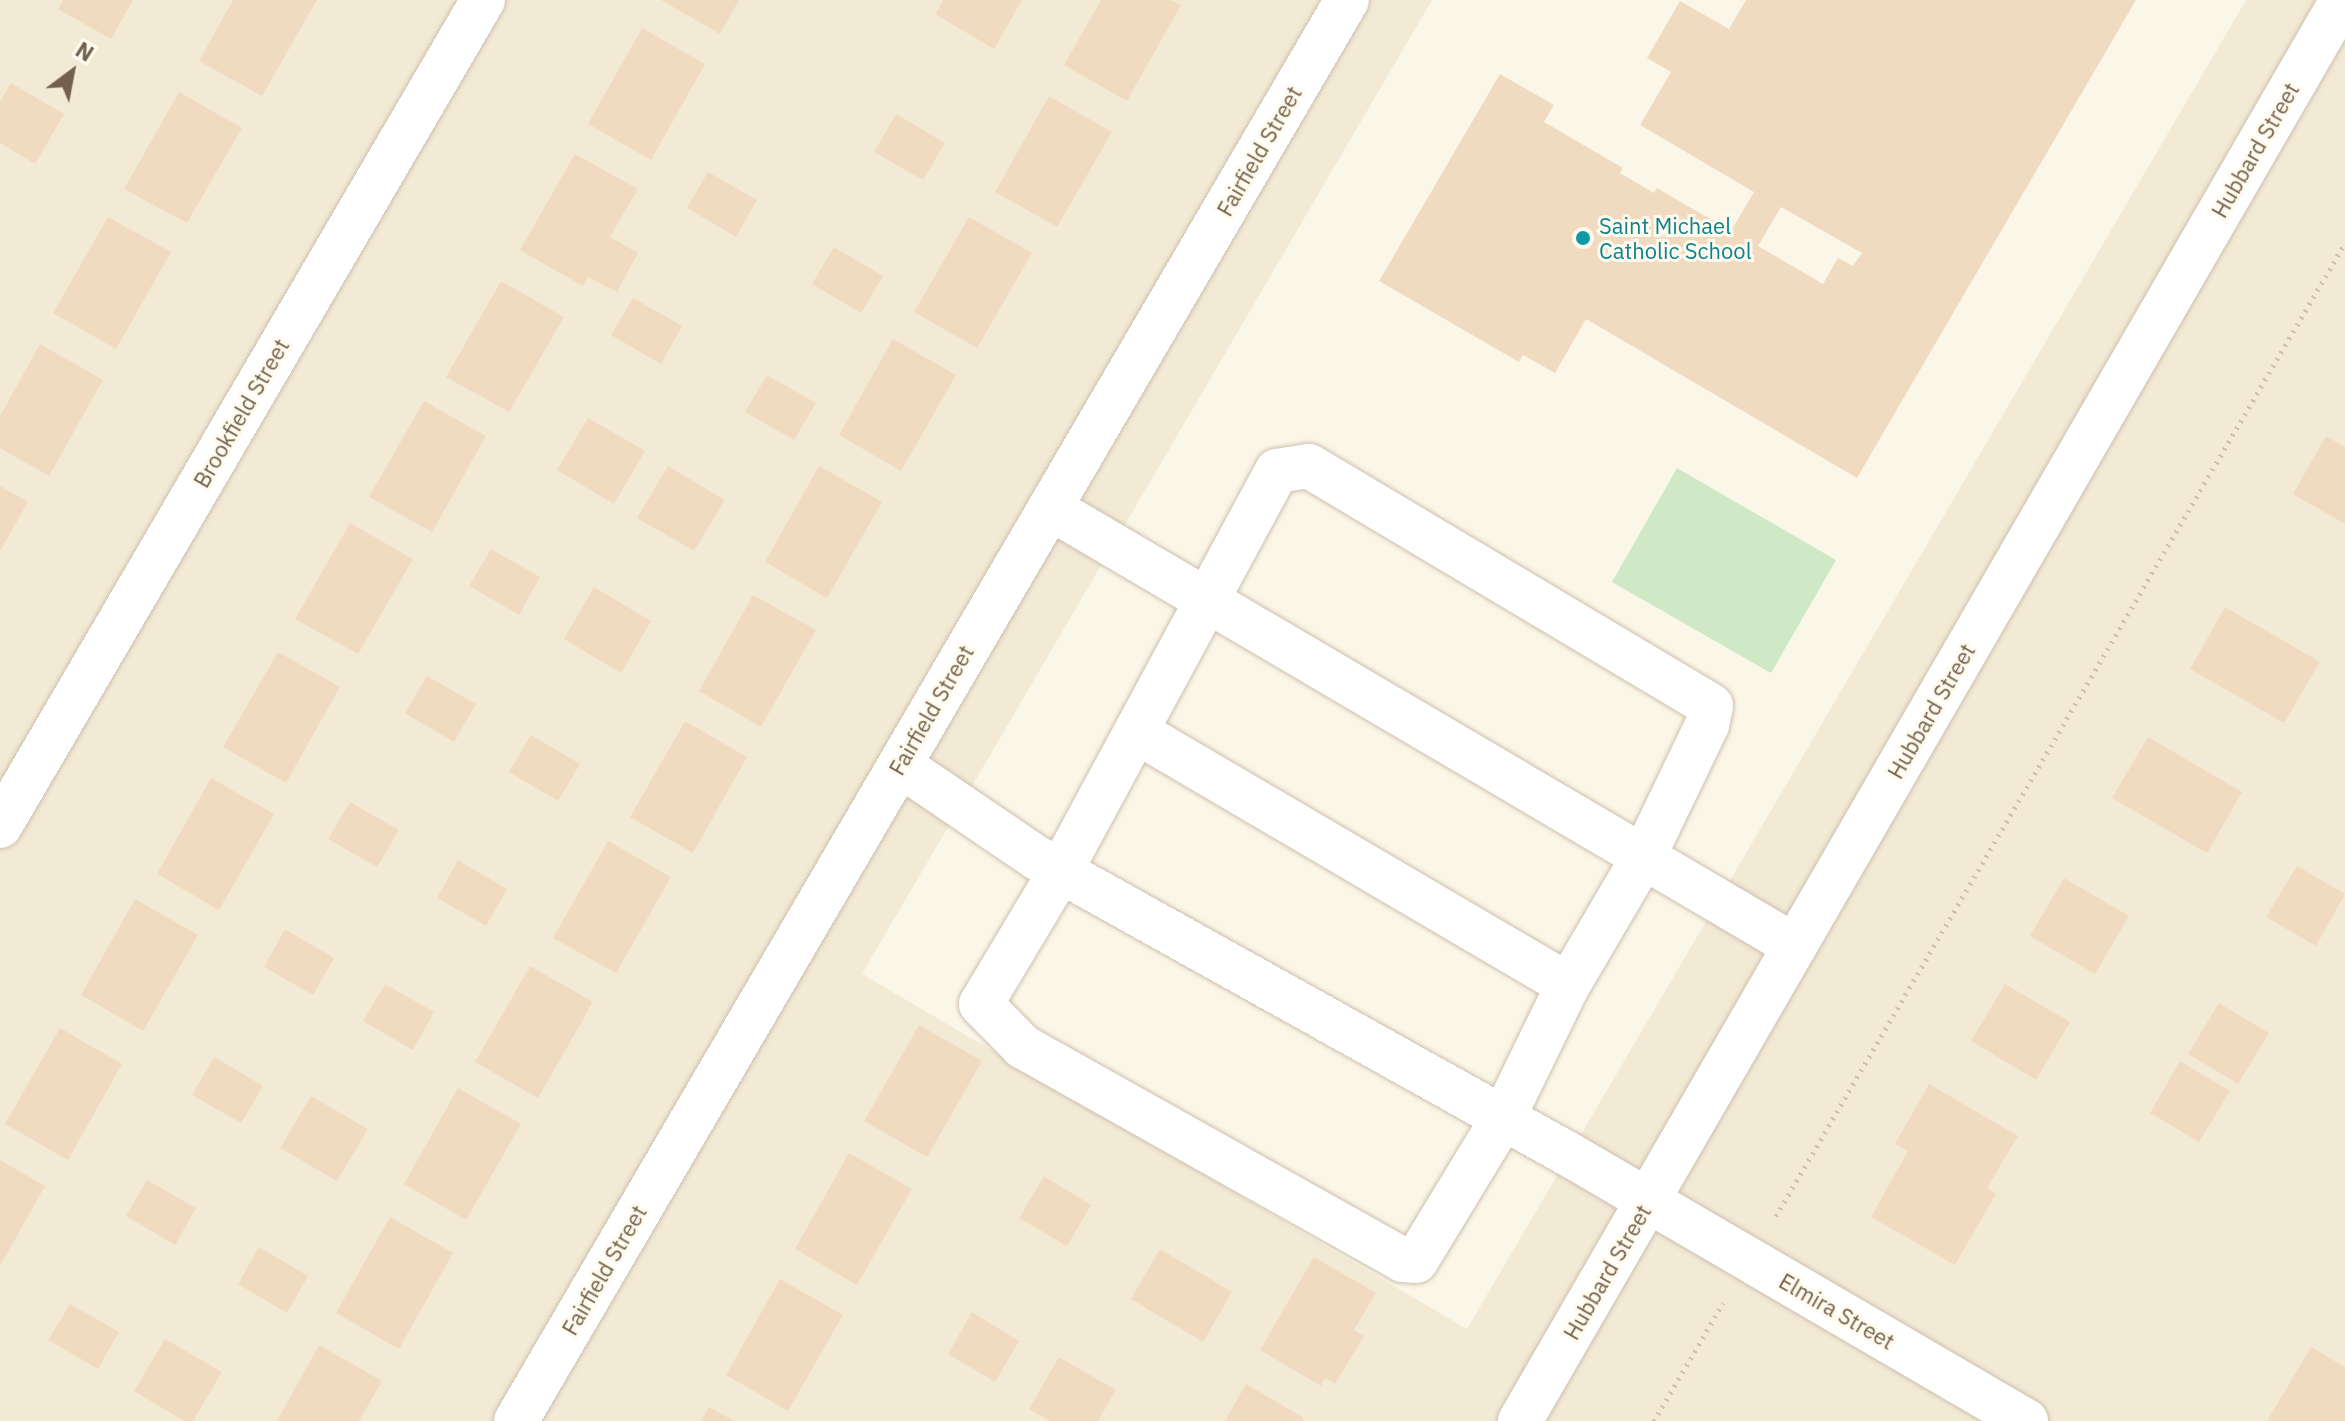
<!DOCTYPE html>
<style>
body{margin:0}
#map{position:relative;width:2345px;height:1421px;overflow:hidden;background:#fbf7e8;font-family:"IBM Plex Sans",sans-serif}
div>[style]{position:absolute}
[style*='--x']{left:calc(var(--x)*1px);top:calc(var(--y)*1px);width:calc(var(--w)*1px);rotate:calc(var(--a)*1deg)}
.residential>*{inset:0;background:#f3ead6}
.green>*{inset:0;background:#cfe9c6}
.building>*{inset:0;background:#f0dbc1}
.path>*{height:5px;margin-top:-2.5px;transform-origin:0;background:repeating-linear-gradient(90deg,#d5bfa3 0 2px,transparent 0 8px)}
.roads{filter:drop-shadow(0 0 2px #cdc0ae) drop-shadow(0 0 2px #cdc0ae)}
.minor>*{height:44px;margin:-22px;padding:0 22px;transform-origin:22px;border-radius:22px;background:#fff}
.dots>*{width:22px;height:22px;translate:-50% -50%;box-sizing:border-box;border:4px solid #fefaee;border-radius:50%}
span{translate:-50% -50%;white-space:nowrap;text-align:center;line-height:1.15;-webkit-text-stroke:6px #fefaee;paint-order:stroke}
.street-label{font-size:22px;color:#74614d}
.culture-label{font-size:22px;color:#0d838f}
.left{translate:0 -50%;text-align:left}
.north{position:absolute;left:32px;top:32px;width:80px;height:80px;-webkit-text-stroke:6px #fefaee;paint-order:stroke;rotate:32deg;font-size:22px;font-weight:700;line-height:32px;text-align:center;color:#74614d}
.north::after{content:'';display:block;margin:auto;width:28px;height:36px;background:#74614d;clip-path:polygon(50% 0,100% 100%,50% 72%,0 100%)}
</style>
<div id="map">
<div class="residential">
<i style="clip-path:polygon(0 0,1432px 0,862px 974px,1467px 1329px,2246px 0,2345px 0,2345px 1421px,0 1421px)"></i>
</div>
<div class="green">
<i style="clip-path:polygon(1677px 468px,1836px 560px,1771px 673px,1612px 582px)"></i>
</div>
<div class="building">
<i style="clip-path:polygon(63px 0,133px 0,111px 39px,58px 9px)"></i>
<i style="clip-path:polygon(233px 0,317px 0,262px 96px,199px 61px)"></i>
<i style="clip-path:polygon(661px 0,739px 0,720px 34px)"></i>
<i style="clip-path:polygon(943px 0,1022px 0,994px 49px,935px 14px)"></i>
<i style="clip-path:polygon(1101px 0,1171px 0,1181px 5px,1127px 101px,1064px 65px)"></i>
<i style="clip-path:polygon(evenodd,1746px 0,2136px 0,1857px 478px,1586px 319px,1555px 373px,1523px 355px,1519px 362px,1379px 281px,1500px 74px,1554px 105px,1544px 122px,1623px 168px,1620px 173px,1654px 193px,1657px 188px,1731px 231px,1754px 192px,1640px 125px,1671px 72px,1647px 58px,1680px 1px,1729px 29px,1746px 0,1781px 207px,1862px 253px,1853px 266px,1838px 258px,1823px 284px,1758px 246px,1781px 207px)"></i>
<i style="clip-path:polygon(642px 28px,705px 64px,651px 160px,588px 124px)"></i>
<i style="clip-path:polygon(11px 83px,64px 114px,35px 164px,0 143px,0 102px)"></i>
<i style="clip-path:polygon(179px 92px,242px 128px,187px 223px,124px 189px)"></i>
<i style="clip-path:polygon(1049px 96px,1112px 132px,1057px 227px,995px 192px)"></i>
<i style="clip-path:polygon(896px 114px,945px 143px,923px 180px,874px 152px)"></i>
<i style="clip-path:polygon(575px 154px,638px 189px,610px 237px,638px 253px,617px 292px,588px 277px,583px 286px,520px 250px)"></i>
<i style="clip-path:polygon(708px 172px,757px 200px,736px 237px,687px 208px)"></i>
<i style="clip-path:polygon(108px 217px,171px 252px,116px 349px,53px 313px)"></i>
<i style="clip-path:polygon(969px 217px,1032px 253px,977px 348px,914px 312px)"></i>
<i style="clip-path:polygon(834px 247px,883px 276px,861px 313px,812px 284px)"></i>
<i style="clip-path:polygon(501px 281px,564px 317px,509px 412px,446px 377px)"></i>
<i style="clip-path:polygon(633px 298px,682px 326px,661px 364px,611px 335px)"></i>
<i style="clip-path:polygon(893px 339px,956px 375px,901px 471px,839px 435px)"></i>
<i style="clip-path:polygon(40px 344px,103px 380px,49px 476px,0 448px,0 416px)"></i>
<i style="clip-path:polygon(767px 375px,816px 403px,794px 440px,745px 412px)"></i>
<i style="clip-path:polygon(424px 401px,486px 436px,432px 532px,369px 497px)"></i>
<i style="clip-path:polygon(588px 418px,645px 451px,614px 504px,557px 470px)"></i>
<i style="clip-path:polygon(2326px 436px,2345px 447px,2345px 524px,2293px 494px)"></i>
<i style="clip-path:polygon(668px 466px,725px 500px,694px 551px,637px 518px)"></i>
<i style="clip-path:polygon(819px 466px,882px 502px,827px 598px,765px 562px)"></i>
<i style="clip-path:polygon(0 486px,28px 502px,0 551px)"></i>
<i style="clip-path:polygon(350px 523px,413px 559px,358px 654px,295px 619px)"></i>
<i style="clip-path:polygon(491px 549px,540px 577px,519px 615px,469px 586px)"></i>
<i style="clip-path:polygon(594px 587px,651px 621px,621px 673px,564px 639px)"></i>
<i style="clip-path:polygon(753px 595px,816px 630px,761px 727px,699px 691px)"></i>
<i style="clip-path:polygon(2225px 607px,2320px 662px,2284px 723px,2190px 669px)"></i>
<i style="clip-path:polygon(278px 652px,340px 687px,286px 783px,223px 747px)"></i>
<i style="clip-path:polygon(427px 676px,476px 704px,454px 742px,405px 713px)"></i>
<i style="clip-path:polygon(685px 721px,747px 757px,693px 853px,630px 817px)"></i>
<i style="clip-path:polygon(531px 735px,580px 764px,558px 801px,509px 772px)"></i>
<i style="clip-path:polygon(2148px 737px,2242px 792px,2207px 853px,2112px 798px)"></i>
<i style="clip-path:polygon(211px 778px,274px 814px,219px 910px,157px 874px)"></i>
<i style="clip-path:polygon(350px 802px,399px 830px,377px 867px,328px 839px)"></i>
<i style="clip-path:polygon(608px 841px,671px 877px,616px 973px,553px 938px)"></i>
<i style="clip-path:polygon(458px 860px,507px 889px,486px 926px,437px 898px)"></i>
<i style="clip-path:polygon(2297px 866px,2345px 894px,2316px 946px,2266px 917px)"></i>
<i style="clip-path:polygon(2064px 878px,2129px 916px,2095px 974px,2030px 936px)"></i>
<i style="clip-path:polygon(135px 899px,198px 935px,143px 1031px,81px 995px)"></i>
<i style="clip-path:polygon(285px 929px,334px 958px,313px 995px,264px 967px)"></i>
<i style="clip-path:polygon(530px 966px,593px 1002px,538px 1098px,475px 1062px)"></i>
<i style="clip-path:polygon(385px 984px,434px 1012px,413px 1050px,363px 1021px)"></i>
<i style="clip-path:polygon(2005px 984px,2070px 1022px,2036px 1080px,1971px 1041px)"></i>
<i style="clip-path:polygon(2219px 1003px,2269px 1033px,2238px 1084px,2188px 1054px)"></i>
<i style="clip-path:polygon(919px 1025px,982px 1061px,927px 1157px,864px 1121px)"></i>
<i style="clip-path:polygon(60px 1028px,122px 1064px,68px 1160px,5px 1124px)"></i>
<i style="clip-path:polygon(214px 1057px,263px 1086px,241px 1123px,192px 1095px)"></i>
<i style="clip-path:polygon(2180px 1061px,2230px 1091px,2199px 1142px,2150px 1113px)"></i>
<i style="clip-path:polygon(1929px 1084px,2018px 1136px,1987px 1188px,1996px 1194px,1955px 1265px,1871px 1217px,1908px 1151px,1895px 1144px)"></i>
<i style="clip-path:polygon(458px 1088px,521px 1124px,466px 1220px,404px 1184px)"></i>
<i style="clip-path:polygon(311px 1096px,368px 1129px,337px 1181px,280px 1148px)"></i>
<i style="clip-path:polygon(849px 1153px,912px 1189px,857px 1285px,795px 1249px)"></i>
<i style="clip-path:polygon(0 1160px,45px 1186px,0 1266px)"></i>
<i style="clip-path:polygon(1044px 1176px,1091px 1205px,1067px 1246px,1019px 1218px)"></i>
<i style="clip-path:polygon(147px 1180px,196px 1208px,175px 1245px,126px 1216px)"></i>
<i style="clip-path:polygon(390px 1217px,453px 1253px,399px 1349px,336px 1313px)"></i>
<i style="clip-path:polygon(259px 1247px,308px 1276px,287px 1313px,238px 1284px)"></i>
<i style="clip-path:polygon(1160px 1249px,1232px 1292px,1203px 1342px,1131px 1299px)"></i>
<i style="clip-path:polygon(1314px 1257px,1376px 1293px,1354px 1330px,1364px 1336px,1335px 1384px,1325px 1378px,1321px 1386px,1260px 1350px)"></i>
<i style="clip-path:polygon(780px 1279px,843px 1315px,788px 1411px,726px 1375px)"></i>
<i style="clip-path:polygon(70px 1304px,119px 1332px,98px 1369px,48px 1340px)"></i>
<i style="clip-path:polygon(972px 1312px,1019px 1341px,995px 1382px,948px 1354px)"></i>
<i style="clip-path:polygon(165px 1339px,222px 1372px,193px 1421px,184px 1421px,134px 1391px)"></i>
<i style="clip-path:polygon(319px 1345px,382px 1381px,359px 1421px,277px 1421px)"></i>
<i style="clip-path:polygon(2311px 1347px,2345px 1367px,2345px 1421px,2267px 1421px)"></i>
<i style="clip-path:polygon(1059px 1357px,1116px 1390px,1098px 1421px,1050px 1421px,1029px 1409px)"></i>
<i style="clip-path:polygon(1246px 1384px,1304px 1418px,1303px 1421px,1225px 1421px)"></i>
<i style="clip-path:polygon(709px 1407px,734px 1421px,701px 1421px)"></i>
</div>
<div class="path">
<i style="--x:1776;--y:1216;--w:1127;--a:-59.68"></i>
<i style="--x:1654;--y:1421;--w:137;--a:-59.7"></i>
</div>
<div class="roads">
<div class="minor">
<i style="--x:1309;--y:466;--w:468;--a:30.8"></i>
<i style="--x:1711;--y:706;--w:19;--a:102"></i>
<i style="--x:1707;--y:725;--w:143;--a:115.7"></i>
<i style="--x:1645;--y:854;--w:152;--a:120.4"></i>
<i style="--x:1568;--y:985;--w:148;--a:116"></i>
<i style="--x:1503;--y:1118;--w:167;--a:121.3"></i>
<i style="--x:1416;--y:1261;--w:13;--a:-176"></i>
<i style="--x:1403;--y:1260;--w:436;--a:-150.7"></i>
<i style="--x:1023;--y:1047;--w:60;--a:-134.3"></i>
<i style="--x:981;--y:1004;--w:154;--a:-59.1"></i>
<i style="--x:1060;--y:872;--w:456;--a:-61.6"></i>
<i style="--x:1277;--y:471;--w:32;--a:-9"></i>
<i style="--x:1050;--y:508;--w:864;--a:30.45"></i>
<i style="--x:1137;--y:732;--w:500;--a:30.4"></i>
<i style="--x:900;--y:765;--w:166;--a:34.2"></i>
<i style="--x:1037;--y:858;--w:610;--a:29.13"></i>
<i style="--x:1570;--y:1155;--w:528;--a:30.26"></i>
<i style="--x:0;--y:826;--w:957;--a:-59.68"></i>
<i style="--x:516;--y:1421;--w:1646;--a:-59.68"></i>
<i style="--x:1520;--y:1421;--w:1642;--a:-59.95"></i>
</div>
</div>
<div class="dots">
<i style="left:1583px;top:238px;background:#0f9aa8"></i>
</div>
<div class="street-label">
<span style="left:2255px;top:150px;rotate:-60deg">Hubbard Street</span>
<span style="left:1259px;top:151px;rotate:-60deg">Fairfield Street</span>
<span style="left:241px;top:413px;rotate:-60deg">Brookfield Street</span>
<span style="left:931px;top:710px;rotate:-60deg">Fairfield Street</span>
<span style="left:1931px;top:711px;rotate:-60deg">Hubbard Street</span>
<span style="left:604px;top:1270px;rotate:-60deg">Fairfield Street</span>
<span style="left:1607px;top:1272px;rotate:-60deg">Hubbard Street</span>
<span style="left:1837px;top:1311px;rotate:30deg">Elmira Street</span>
</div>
<div class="culture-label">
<span class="left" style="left:1599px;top:238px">Saint Michael<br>Catholic School</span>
</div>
<div class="north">N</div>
</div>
